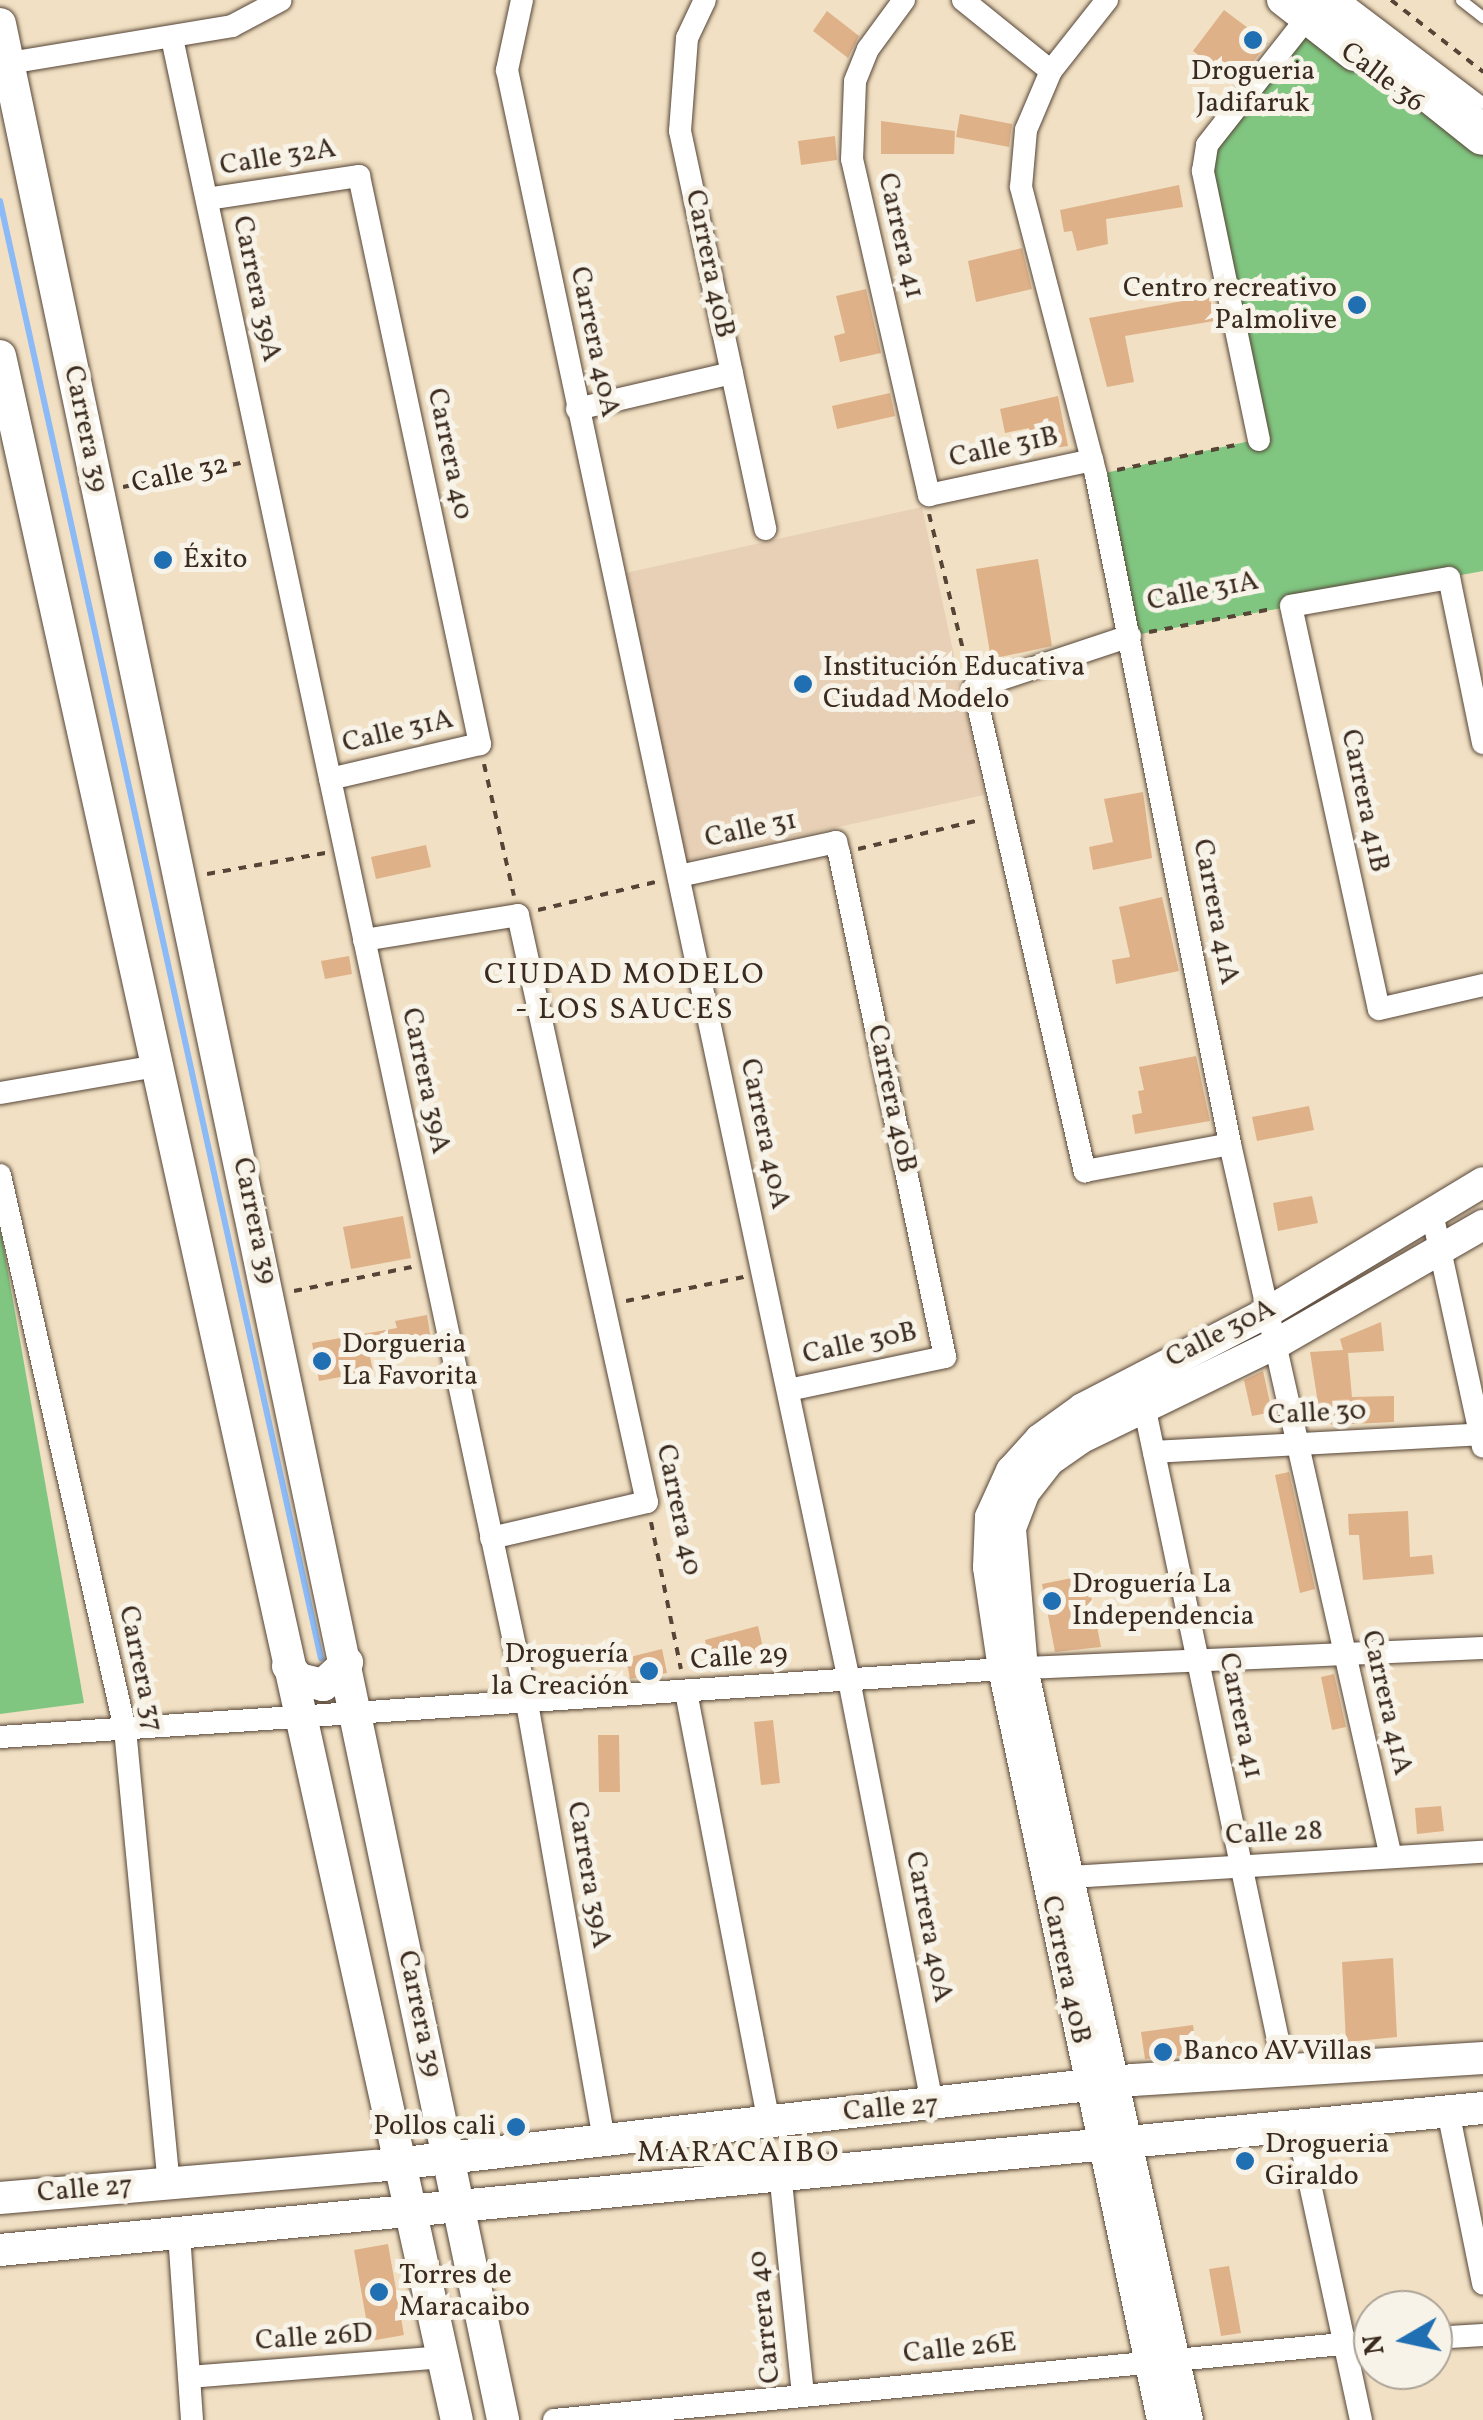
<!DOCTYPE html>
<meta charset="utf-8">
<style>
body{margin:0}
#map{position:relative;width:1483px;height:2420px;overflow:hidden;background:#f1e0c3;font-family:Vollkorn,serif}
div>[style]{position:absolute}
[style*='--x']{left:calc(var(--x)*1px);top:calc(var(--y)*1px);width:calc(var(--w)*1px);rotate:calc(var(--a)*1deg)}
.built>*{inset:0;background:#e7d0b5}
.green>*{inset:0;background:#80c681}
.stream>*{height:6px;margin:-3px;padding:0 3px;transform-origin:3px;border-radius:3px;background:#8bbaf6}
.building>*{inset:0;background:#deb189}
.path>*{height:4px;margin-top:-2px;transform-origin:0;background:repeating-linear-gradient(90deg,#564537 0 8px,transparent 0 16px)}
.roads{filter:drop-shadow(0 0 2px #564537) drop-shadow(0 0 2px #564537)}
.service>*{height:11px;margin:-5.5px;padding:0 5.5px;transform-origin:5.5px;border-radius:5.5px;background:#fff}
.minor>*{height:22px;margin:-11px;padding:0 11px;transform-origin:11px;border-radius:11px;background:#fff}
.tertiary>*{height:30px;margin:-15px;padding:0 15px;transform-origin:15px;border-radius:15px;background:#fff}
.secondary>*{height:32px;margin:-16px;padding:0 16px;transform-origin:16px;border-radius:16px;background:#fff}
.trunk>*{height:40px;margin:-20px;padding:0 20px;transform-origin:20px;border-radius:20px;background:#fff}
.dots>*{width:28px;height:28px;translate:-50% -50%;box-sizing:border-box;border:5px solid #f7f3e8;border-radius:50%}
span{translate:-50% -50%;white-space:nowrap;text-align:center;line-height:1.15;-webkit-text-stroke:10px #f7f3e8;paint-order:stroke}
.poi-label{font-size:28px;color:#3b2a1e}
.right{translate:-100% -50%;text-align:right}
.left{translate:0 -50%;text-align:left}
.street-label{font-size:28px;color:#3b2a1e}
.neighbourhood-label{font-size:30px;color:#3b2a1e;letter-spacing:2.5px}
.north{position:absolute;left:1353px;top:2290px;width:100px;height:100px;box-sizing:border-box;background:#f7f3e8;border:2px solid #aca397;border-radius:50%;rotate:261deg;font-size:28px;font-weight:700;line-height:40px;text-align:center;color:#3b2a1e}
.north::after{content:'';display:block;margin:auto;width:35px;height:45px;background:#1f6fb2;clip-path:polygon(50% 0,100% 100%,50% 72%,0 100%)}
</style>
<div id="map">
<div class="built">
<i style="clip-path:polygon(922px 507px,984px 795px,683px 861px,621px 574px)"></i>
</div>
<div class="green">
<i style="clip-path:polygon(1306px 19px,1483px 155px,1483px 571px,1130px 636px,1096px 475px,1259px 439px,1203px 171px)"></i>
<i style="clip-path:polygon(0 1227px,84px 1703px,0 1714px)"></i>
</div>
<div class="stream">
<i style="--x:0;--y:201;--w:1492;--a:77.58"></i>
</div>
<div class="building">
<i style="clip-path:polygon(1224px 10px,1268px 43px,1236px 83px,1193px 51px)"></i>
<i style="clip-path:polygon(827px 11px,859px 36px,848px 58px,813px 31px)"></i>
<i style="clip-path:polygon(960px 114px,1012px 124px,1009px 147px,956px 137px)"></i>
<i style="clip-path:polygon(881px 121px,955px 131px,954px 154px,881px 154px)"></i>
<i style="clip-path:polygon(835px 136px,837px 160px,801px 165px,798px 141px)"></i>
<i style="clip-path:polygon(1179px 185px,1183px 207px,1106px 219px,1108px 244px,1077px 251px,1072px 231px,1064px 232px,1060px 210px)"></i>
<i style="clip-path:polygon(1022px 248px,1032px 289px,976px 302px,968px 261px)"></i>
<i style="clip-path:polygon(866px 289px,881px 353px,840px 362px,834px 336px,845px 333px,836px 296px)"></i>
<i style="clip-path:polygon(1210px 296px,1214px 321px,1125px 336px,1134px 382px,1107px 387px,1089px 318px)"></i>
<i style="clip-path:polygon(890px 393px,895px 416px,837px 429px,832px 406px)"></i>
<i style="clip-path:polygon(1058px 396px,1068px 446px,1033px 451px,1029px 428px,1005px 433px,1000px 409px)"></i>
<i style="clip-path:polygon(1038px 559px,1052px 646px,991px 659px,976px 569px)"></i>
<i style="clip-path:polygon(1143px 792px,1152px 858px,1093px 870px,1089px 847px,1113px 842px,1104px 799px)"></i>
<i style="clip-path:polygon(426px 845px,431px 867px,376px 879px,371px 857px)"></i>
<i style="clip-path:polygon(1162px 897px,1179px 971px,1116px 984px,1112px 960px,1130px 957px,1119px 907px)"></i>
<i style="clip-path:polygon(349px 956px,352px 974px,325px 979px,321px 961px)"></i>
<i style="clip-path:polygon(1196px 1056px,1210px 1121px,1135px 1134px,1132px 1115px,1142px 1113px,1138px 1091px,1144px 1090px,1139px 1067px)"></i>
<i style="clip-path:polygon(1309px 1106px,1314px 1130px,1257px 1141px,1252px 1117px)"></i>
<i style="clip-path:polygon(1312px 1196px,1318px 1223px,1278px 1231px,1273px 1203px)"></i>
<i style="clip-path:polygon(403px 1216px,411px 1258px,351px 1269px,343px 1227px)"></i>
<i style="clip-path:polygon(427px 1315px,431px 1340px,369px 1352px,373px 1371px,319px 1381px,312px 1343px,397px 1328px,395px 1321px)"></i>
<i style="clip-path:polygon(1381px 1322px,1384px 1351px,1348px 1353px,1352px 1397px,1394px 1396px,1394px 1422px,1332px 1425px,1320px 1416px,1310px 1352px,1343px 1350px,1340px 1339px)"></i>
<i style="clip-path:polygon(1263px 1371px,1272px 1412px,1252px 1416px,1244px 1380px)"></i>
<i style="clip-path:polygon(1289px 1472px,1315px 1589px,1300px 1593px,1275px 1475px)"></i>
<i style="clip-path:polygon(1408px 1511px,1410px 1557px,1432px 1555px,1434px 1574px,1363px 1580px,1359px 1535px,1349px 1535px,1348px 1514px)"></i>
<i style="clip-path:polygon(1087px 1575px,1101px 1647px,1055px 1652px,1042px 1584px)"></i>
<i style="clip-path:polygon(758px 1626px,767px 1665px,712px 1670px,705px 1640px)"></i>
<i style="clip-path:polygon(662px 1649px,667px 1673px,630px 1679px,626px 1658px)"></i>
<i style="clip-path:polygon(1334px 1674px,1346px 1727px,1332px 1730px,1321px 1677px)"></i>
<i style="clip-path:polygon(773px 1720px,780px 1783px,761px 1785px,754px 1722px)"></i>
<i style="clip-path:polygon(598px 1735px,619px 1735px,620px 1792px,599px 1792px)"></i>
<i style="clip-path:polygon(1441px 1806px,1444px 1831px,1417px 1834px,1415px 1808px)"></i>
<i style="clip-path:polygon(1393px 1958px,1397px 2037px,1346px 2042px,1342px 1962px)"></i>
<i style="clip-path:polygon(1193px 2025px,1197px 2054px,1145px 2059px,1141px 2032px)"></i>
<i style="clip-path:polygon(388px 2244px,404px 2335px,370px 2341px,354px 2250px)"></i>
<i style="clip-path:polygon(1229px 2266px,1241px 2333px,1221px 2336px,1209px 2269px)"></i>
</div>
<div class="path">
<i style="--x:1391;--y:0;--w:117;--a:38"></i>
<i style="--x:1117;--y:470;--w:126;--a:-11.9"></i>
<i style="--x:123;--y:487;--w:120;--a:-11.5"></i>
<i style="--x:929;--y:514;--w:160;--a:75.9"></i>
<i style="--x:1149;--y:632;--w:125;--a:-10.6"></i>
<i style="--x:484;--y:764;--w:135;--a:77.2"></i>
<i style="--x:858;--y:849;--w:125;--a:-13.4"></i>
<i style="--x:207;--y:874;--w:120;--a:-10.1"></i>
<i style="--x:538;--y:910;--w:125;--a:-13.4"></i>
<i style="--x:294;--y:1291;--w:120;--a:-11.5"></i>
<i style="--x:626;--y:1301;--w:120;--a:-11.5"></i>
<i style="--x:651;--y:1522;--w:150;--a:78.5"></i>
</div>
<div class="roads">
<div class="service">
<i style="--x:1347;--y:0;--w:171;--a:37.1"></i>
<i style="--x:1461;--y:0;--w:28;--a:38"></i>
</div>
<div class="minor">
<i style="--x:522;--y:0;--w:72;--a:102.1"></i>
<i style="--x:507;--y:70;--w:1646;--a:78.01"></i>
<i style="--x:849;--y:1680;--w:433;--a:78.9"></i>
<i style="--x:705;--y:0;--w:42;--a:115.3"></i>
<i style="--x:687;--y:38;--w:93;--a:94.3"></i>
<i style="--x:680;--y:131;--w:407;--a:77.9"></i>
<i style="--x:904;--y:0;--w:61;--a:126.3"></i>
<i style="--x:868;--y:49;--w:35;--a:112"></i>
<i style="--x:855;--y:82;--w:77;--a:92.2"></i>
<i style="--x:852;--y:159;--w:345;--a:77.1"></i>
<i style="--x:929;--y:495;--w:167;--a:-12.1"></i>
<i style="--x:963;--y:0;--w:113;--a:38.9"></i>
<i style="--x:1107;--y:0;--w:90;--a:128.3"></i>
<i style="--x:1051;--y:71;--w:64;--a:113"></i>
<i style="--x:1026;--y:130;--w:57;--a:95"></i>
<i style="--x:1021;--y:187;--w:298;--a:75.4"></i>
<i style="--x:1096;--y:475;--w:682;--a:78.67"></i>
<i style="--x:1230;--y:1144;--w:731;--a:77.28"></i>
<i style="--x:172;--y:38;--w:1702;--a:77.96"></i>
<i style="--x:527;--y:1703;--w:443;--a:80"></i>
<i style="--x:9;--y:63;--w:226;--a:-9.4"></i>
<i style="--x:232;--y:26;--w:55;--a:-28"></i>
<i style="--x:207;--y:199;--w:154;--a:-8.6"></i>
<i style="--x:359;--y:176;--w:581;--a:77.97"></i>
<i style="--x:480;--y:744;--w:154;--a:166.9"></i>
<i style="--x:577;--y:409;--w:159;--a:-13.1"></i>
<i style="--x:1259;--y:440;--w:275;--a:-101.8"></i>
<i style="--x:1203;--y:171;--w:26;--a:-81"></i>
<i style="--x:1207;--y:145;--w:160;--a:-51.8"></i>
<i style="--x:1130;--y:636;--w:164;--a:161.6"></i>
<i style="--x:974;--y:688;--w:496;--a:77.1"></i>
<i style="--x:1085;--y:1171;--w:147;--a:-10.5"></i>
<i style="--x:1483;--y:743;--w:168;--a:-101.6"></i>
<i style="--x:1449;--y:578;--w:160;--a:170"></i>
<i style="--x:1291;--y:606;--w:412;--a:77.7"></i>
<i style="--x:1379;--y:1009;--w:107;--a:-13"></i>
<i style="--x:679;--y:876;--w:161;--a:-12.2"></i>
<i style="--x:836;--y:842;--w:11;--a:75"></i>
<i style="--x:839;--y:853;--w:515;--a:78.12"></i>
<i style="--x:945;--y:1357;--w:160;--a:168.1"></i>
<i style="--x:364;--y:940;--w:156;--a:-9.2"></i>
<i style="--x:518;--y:915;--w:601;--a:77.61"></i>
<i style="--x:647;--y:1502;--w:160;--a:167"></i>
<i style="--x:0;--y:1093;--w:158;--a:-9.8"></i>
<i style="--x:0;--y:1175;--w:568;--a:77.29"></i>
<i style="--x:125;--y:1729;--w:456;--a:84.5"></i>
<i style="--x:1432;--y:1213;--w:239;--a:77.7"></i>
<i style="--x:1142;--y:1396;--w:687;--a:78.07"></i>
<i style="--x:1154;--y:1452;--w:329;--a:-3.1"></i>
<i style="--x:686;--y:1692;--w:437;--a:79.1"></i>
<i style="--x:0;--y:1737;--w:1005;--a:-3.88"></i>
<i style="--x:1003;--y:1669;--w:480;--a:-2.5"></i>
<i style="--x:1069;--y:1877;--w:415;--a:-3.5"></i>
<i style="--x:1448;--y:2111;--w:176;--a:78.5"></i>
<i style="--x:1297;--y:2124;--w:303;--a:77.8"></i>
<i style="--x:780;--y:2172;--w:225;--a:84.1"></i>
<i style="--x:179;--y:2234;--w:186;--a:86"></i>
<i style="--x:1433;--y:2338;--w:50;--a:-3.4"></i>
<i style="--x:189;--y:2377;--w:256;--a:-4.5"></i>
<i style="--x:554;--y:2420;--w:823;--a:-5.51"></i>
</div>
<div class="tertiary">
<i style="--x:1282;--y:0;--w:91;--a:37.9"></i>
<i style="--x:1162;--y:2420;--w:768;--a:-101.95"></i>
<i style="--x:1003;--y:1669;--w:103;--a:-98.4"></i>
<i style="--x:988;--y:1567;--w:50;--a:-87.7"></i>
<i style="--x:990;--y:1517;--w:51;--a:-65.5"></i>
<i style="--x:1011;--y:1471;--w:43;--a:-47.8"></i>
<i style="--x:1040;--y:1439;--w:53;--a:-35.8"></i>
<i style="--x:1083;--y:1408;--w:206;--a:-27.4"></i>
<i style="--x:1266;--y:1313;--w:253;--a:-31.1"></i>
<i style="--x:1188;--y:2420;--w:769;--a:-102.39"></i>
<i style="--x:1023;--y:1669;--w:142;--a:-94.9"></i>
<i style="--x:1011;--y:1528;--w:39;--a:-69"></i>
<i style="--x:1025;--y:1492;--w:39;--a:-52"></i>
<i style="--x:1049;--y:1461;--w:38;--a:-35"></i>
<i style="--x:1080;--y:1439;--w:216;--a:-25.9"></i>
<i style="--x:1274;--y:1345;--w:241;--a:-29.9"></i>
</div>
<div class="secondary">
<i style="--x:0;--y:24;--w:2448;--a:78.14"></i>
<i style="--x:0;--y:356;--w:2114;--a:77.52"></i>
<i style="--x:288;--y:1666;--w:17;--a:50"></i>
<i style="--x:299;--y:1679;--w:25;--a:14"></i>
<i style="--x:323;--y:1685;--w:33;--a:-43"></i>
<i style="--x:0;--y:2198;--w:378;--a:-4.9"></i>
<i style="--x:377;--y:2166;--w:761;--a:-6.49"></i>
<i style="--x:1133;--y:2080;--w:351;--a:-3.6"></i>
<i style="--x:0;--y:2250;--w:1490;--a:-5.47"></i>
</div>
<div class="trunk">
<i style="--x:1314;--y:0;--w:216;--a:38.6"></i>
</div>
</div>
<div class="dots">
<i style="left:1253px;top:40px;background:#1f6fb2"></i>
<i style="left:1357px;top:305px;background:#1f6fb2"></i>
<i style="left:163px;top:560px;background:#1f6fb2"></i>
<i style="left:803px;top:684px;background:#1f6fb2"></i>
<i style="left:322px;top:1361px;background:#1f6fb2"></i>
<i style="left:1052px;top:1601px;background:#1f6fb2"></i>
<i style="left:649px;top:1671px;background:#1f6fb2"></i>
<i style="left:1163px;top:2052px;background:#1f6fb2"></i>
<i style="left:516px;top:2127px;background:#1f6fb2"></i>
<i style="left:1245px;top:2161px;background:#1f6fb2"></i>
<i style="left:379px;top:2292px;background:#1f6fb2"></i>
</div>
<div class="poi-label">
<span style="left:1253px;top:88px">Drogueria<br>Jadifaruk</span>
<span class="right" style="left:1337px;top:305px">Centro recreativo<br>Palmolive</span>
<span class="left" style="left:183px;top:560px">Éxito</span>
<span class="left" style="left:823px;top:684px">Institución Educativa<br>Ciudad Modelo</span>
<span class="left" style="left:342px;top:1361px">Dorgueria<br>La Favorita</span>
<span class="left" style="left:1072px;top:1601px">Droguería La<br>Independencia</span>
<span class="right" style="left:629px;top:1671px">Droguería<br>la Creación</span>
<span class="left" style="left:1183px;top:2052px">Banco AV Villas</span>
<span class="right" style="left:496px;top:2127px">Pollos cali</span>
<span class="left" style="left:1265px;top:2161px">Drogueria<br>Giraldo</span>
<span class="left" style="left:399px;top:2292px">Torres de<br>Maracaibo</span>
</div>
<div class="street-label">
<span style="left:1382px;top:78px;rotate:37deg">Calle 36</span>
<span style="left:278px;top:158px;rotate:-9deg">Calle 32A</span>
<span style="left:900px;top:236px;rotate:77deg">Carrera 41</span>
<span style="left:709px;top:264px;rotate:78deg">Carrera 40B</span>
<span style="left:256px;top:289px;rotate:78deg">Carrera 39A</span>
<span style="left:594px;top:342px;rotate:78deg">Carrera 40A</span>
<span style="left:85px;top:429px;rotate:78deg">Carrera 39</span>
<span style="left:1004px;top:448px;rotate:-12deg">Calle 31B</span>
<span style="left:449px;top:454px;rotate:78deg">Carrera 40</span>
<span style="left:180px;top:475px;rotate:-12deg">Calle 32</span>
<span style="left:1203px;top:592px;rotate:-11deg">Calle 31A</span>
<span style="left:398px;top:732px;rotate:-13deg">Calle 31A</span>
<span style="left:1364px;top:801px;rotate:78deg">Carrera 41B</span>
<span style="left:751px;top:830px;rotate:-12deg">Calle 31</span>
<span style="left:1215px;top:912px;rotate:79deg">Carrera 41A</span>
<span style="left:425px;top:1081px;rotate:78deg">Carrera 39A</span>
<span style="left:891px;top:1099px;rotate:78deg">Carrera 40B</span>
<span style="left:764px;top:1134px;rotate:78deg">Carrera 40A</span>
<span style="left:254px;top:1221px;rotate:78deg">Carrera 39</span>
<span style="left:1221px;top:1334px;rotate:-27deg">Calle 30A</span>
<span style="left:860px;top:1344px;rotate:-12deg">Calle 30B</span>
<span style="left:1317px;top:1414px;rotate:-3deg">Calle 30</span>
<span style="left:678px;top:1510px;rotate:78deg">Carrera 40</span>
<span style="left:739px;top:1658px;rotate:-4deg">Calle 29</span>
<span style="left:140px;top:1669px;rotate:78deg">Carrera 37</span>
<span style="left:1386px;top:1703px;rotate:77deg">Carrera 41A</span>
<span style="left:1240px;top:1716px;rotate:78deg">Carrera 41</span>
<span style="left:1274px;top:1834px;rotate:-3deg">Calle 28</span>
<span style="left:588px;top:1875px;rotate:80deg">Carrera 39A</span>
<span style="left:928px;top:1927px;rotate:79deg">Carrera 40A</span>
<span style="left:1065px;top:1970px;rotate:78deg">Carrera 40B</span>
<span style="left:419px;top:2014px;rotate:78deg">Carrera 39</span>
<span style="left:891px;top:2109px;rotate:-5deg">Calle 27</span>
<span style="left:85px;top:2190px;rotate:-5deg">Calle 27</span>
<span style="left:765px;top:2317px;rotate:-96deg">Carrera 40</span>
<span style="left:314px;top:2338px;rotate:-4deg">Calle 26D</span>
<span style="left:960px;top:2349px;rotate:-6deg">Calle 26E</span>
</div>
<div class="neighbourhood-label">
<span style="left:625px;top:992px">CIUDAD MODELO<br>- LOS SAUCES</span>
<span style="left:739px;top:2153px">MARACAIBO</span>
</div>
<div class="north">N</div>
</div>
